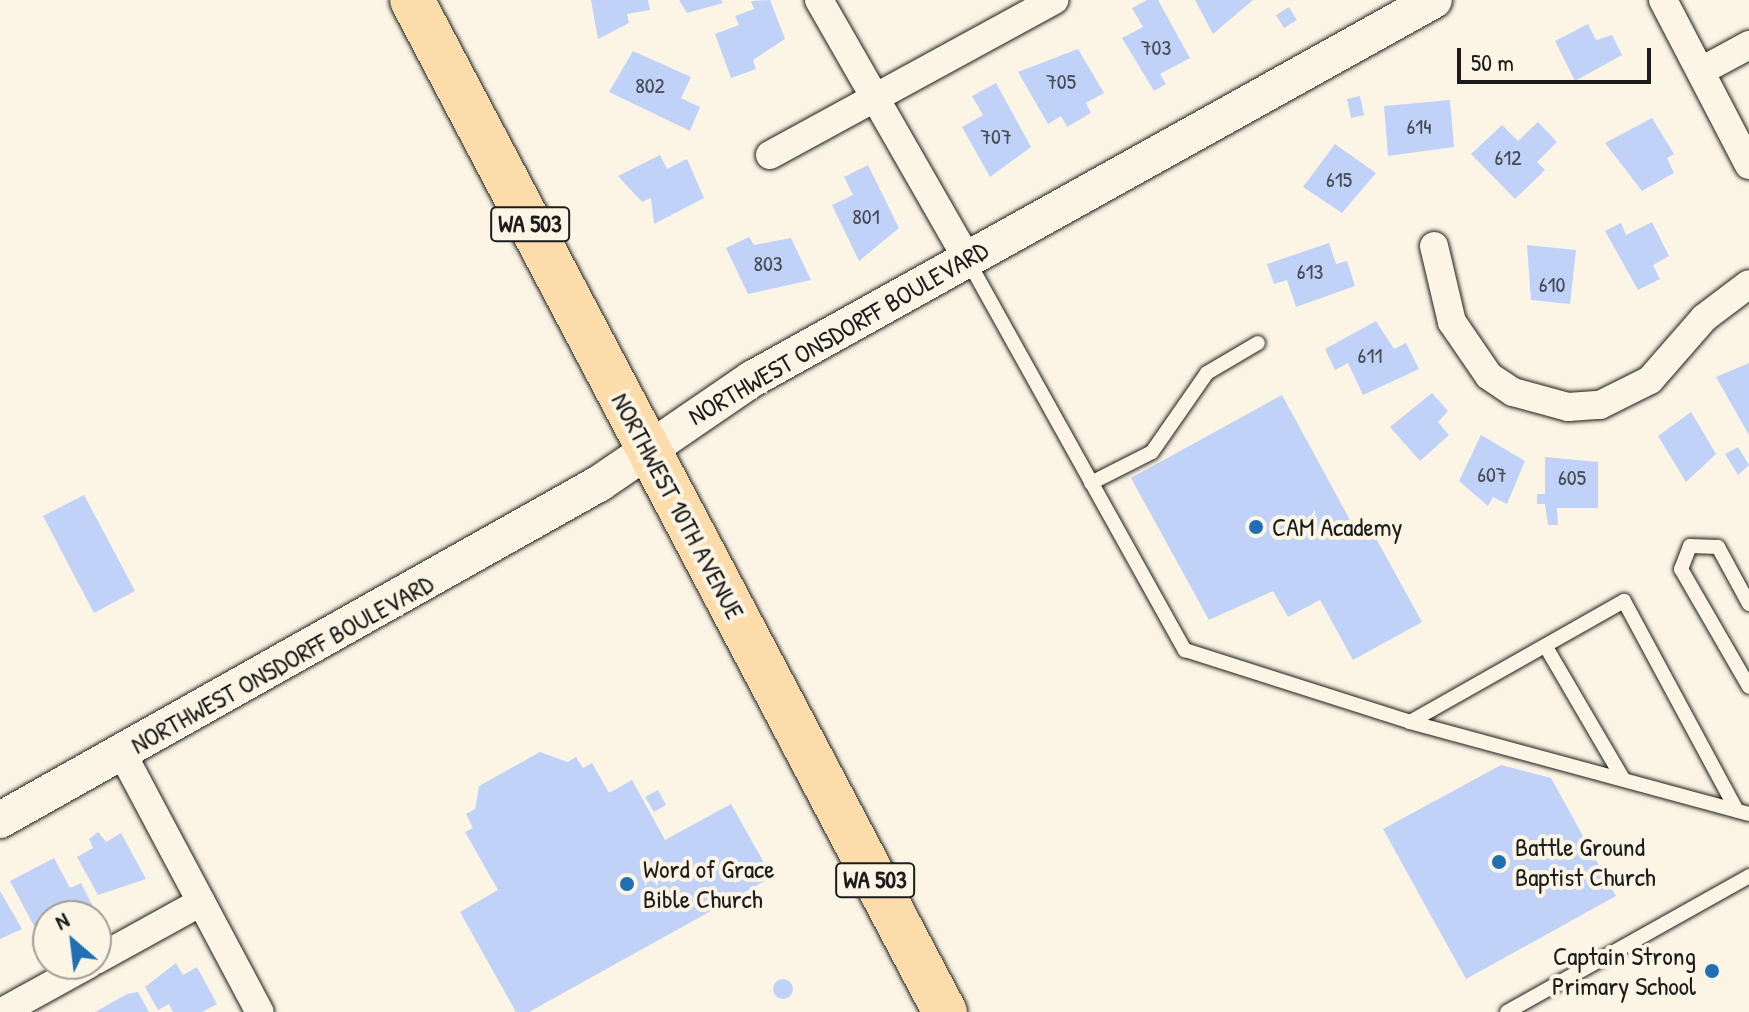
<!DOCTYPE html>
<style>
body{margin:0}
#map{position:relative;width:1749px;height:1012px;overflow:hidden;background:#fcf5e5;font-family:"Patrick Hand",sans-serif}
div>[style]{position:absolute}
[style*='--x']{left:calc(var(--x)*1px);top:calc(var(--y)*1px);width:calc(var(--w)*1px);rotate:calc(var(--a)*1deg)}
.building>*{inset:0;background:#c0d2f8}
.round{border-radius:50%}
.roads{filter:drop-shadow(0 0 2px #1c1c1c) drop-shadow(0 0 2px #1c1c1c)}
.service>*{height:14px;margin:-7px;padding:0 7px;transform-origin:7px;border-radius:7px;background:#fcf5e5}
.minor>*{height:28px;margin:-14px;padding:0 14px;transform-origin:14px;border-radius:14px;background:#fcf5e5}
.tertiary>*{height:36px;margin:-18px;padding:0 18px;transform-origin:18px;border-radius:18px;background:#fcf5e5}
.primary>*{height:44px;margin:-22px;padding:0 22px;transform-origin:22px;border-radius:22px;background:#fddcac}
.dots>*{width:22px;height:22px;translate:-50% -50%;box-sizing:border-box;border:4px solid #fcf5e5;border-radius:50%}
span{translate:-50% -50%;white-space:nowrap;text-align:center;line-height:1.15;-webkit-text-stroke:8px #fcf5e5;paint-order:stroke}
.number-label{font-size:22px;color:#454a53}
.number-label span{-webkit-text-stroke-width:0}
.shield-label span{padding:2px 6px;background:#fcf5e5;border:2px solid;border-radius:6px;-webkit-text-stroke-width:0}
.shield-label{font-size:24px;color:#1c1c1c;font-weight:700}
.street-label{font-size:26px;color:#1c1c1c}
.poi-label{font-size:26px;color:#1c1c1c}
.left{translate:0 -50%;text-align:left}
.right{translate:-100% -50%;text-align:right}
.north{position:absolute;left:32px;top:900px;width:80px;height:80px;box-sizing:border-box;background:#fcf5e5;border:2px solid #a29e95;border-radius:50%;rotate:332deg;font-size:22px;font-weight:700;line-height:32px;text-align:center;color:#1c1c1c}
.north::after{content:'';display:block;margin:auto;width:28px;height:36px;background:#1f6fb2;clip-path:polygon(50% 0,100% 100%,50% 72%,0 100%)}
.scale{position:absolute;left:1457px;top:48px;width:194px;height:36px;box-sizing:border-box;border:4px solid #1c1c1c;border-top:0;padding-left:10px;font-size:24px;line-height:28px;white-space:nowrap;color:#1c1c1c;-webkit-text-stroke:6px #fcf5e5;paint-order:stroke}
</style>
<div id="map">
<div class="building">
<i style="clip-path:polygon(591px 0,648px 0,650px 10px,627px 14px,629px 23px,598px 39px)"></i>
<i style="clip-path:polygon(679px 0,721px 0,723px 3px,687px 13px)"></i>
<i style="clip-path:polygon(770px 0,785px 39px,753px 60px,756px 69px,731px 78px,715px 34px,739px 25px,735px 16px,754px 9px,751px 1px)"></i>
<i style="clip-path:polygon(1147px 0,1158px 0,1190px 58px,1160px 74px,1166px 84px,1154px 91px,1122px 38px,1143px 27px,1132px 8px)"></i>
<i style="clip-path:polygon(1195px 0,1253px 0,1213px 34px)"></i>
<i style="clip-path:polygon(1289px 7px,1297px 20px,1284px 28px,1276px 15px)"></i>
<i style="clip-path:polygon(1588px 24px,1596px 40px,1612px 35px,1622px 55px,1575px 81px,1555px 41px)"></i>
<i style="clip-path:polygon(1078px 49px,1104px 93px,1086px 103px,1091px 113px,1067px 127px,1061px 116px,1048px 124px,1018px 72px)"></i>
<i style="clip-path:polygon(633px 51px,691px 77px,681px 98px,700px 107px,690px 131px,609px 92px)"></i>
<i style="clip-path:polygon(996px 83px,1031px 147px,990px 177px,962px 127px,983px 115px,972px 96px)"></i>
<i style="clip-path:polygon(1360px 96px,1364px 115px,1351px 118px,1347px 99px)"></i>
<i style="clip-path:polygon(1450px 100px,1454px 147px,1388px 156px,1384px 106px)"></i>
<i style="clip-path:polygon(1652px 118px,1674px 154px,1667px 158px,1674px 173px,1642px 191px,1605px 143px)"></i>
<i style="clip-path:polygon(1538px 122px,1557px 142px,1537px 162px,1545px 170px,1515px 199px,1471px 154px,1502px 125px,1518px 141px)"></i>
<i style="clip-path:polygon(1335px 144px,1376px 173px,1342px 213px,1303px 187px)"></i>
<i style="clip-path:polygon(660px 155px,667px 169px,687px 159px,704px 198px,654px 224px,651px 198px,642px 202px,618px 176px)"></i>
<i style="clip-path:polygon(868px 165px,899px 228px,859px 261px,832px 205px,853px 195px,844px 177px)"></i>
<i style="clip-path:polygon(1652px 222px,1669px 256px,1653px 265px,1660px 279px,1638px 290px,1605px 231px,1621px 223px,1626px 235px)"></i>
<i style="clip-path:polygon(749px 237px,754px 245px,791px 238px,811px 280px,748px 294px,726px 248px)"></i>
<i style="clip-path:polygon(1329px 243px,1336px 264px,1347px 261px,1355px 286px,1296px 307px,1287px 280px,1274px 284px,1267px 264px)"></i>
<i style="clip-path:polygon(1527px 245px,1576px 250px,1570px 304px,1531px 300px)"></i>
<i style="clip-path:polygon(1376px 321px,1394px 349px,1406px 343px,1419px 369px,1363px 395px,1348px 363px,1335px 370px,1325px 349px)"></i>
<i style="clip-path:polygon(1749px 363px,1749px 435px,1716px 377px)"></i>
<i style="clip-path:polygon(1432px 393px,1448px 411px,1438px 422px,1449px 435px,1420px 461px,1390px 427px)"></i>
<i style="clip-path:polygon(1282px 395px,1356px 531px,1368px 524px,1422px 622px,1353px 660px,1320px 600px,1288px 617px,1273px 591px,1209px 620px,1131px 478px)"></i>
<i style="clip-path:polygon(1691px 412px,1716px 454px,1686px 482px,1658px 436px)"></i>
<i style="clip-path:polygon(1481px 435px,1525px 461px,1507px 504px,1493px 497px,1488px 506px,1459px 481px)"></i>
<i style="clip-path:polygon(1738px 447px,1749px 465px,1738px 475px,1725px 454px)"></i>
<i style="clip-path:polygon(1545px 457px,1598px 462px,1598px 508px,1557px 508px,1558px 525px,1548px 525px,1545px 504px,1537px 504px,1537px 494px,1545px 494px)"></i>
<i style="clip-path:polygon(84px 495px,135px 591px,94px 613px,43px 516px)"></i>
<i style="clip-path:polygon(540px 752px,568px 762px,576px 757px,583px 768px,592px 763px,609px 793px,632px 780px,665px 840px,731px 804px,772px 877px,529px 1012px,516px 1012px,460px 912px,498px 890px,465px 832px,473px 828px,466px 814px,475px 809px,479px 786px)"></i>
<i style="clip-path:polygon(1501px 765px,1551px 778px,1616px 896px,1466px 979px,1383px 829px)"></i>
<i style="clip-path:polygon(658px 790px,666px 805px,654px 812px,645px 797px)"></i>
<i style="clip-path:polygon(98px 832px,106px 842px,121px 833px,146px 879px,98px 895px,77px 857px,93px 848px,89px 839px)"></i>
<i style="clip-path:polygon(54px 858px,70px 888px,81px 883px,93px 907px,34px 926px,10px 881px)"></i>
<i style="clip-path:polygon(0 891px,22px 929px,0 939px)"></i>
<i style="clip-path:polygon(176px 963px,183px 975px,197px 967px,217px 1004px,202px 1012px,173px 1012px,169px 1004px,158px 1010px,145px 987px)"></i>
<i class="round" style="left:773px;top:979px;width:20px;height:20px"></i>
<i style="clip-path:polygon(138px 992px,149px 1012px,95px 1012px,127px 994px)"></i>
</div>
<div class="roads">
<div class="service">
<i style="--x:967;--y:259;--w:448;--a:60.9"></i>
<i style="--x:1185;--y:650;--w:236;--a:17.7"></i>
<i style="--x:1410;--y:722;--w:351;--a:15.2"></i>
<i style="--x:1091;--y:483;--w:68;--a:-26.9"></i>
<i style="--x:1152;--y:452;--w:96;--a:-55.2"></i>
<i style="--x:1207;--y:373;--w:59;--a:-30.5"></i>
<i style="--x:1749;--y:604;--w:65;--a:-118.5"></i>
<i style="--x:1718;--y:547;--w:28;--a:-178"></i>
<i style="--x:1690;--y:546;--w:25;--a:111"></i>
<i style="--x:1681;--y:569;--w:136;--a:60"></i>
<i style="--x:1546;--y:647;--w:153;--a:59.7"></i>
<i style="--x:1410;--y:722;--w:246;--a:-29.5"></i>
<i style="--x:1624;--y:601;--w:238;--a:61.7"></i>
<i style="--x:1507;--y:1012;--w:278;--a:-29.3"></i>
</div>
<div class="minor">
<i style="--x:819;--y:0;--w:297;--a:60.2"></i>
<i style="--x:1663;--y:0;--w:186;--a:62.5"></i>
<i style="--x:1701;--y:71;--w:55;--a:-28.4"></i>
<i style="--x:770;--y:155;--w:324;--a:-28.6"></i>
<i style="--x:1434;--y:246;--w:78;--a:76.7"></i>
<i style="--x:1452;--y:322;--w:65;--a:55.6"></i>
<i style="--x:1489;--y:376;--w:29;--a:34"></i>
<i style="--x:1513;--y:392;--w:57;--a:15.3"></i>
<i style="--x:1568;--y:407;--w:32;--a:-4"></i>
<i style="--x:1600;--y:405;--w:56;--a:-26.6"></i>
<i style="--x:1650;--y:380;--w:82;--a:-48.9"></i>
<i style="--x:1704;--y:318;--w:56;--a:-37.1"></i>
<i style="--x:122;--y:753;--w:293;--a:62"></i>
<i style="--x:96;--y:960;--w:120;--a:-28.9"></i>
<i style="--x:2;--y:1012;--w:99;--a:-28.9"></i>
</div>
<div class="tertiary">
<i style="--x:0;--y:820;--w:688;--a:-29.32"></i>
<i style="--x:600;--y:483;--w:184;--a:-34.4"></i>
<i style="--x:752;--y:379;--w:780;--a:-29.06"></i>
</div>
<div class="primary">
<i style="--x:412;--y:0;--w:1144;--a:62.23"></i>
</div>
</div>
<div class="dots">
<i style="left:1256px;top:527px;background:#1f6fb2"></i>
<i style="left:1499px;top:862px;background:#1f6fb2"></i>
<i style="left:627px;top:884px;background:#1f6fb2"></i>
<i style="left:1712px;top:971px;background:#1f6fb2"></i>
</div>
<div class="number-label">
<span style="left:1156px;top:48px">703</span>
<span style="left:1061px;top:82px">705</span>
<span style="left:650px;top:86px">802</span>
<span style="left:1419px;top:127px">614</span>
<span style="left:996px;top:137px">707</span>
<span style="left:1508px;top:158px">612</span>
<span style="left:1339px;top:180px">615</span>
<span style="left:866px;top:217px">801</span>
<span style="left:768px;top:264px">803</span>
<span style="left:1310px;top:272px">613</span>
<span style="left:1552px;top:285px">610</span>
<span style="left:1370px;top:356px">611</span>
<span style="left:1492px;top:475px">607</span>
<span style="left:1572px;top:478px">605</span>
</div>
<div class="shield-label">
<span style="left:530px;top:224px">WA 503</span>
<span style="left:875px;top:880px">WA 503</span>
</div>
<div class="street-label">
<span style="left:838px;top:333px;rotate:-30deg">NORTHWEST ONSDORFF BOULEVARD</span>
<span style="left:678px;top:506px;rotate:62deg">NORTHWEST 10TH AVENUE</span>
<span style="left:282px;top:664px;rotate:-29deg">NORTHWEST ONSDORFF BOULEVARD</span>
</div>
<div class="poi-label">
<span class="left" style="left:1272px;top:527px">CAM Academy</span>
<span class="left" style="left:1515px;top:862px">Battle Ground<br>Baptist Church</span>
<span class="left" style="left:643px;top:884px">Word of Grace<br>Bible Church</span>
<span class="right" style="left:1696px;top:971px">Captain Strong<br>Primary School</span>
</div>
<div class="north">N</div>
<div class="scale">50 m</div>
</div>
